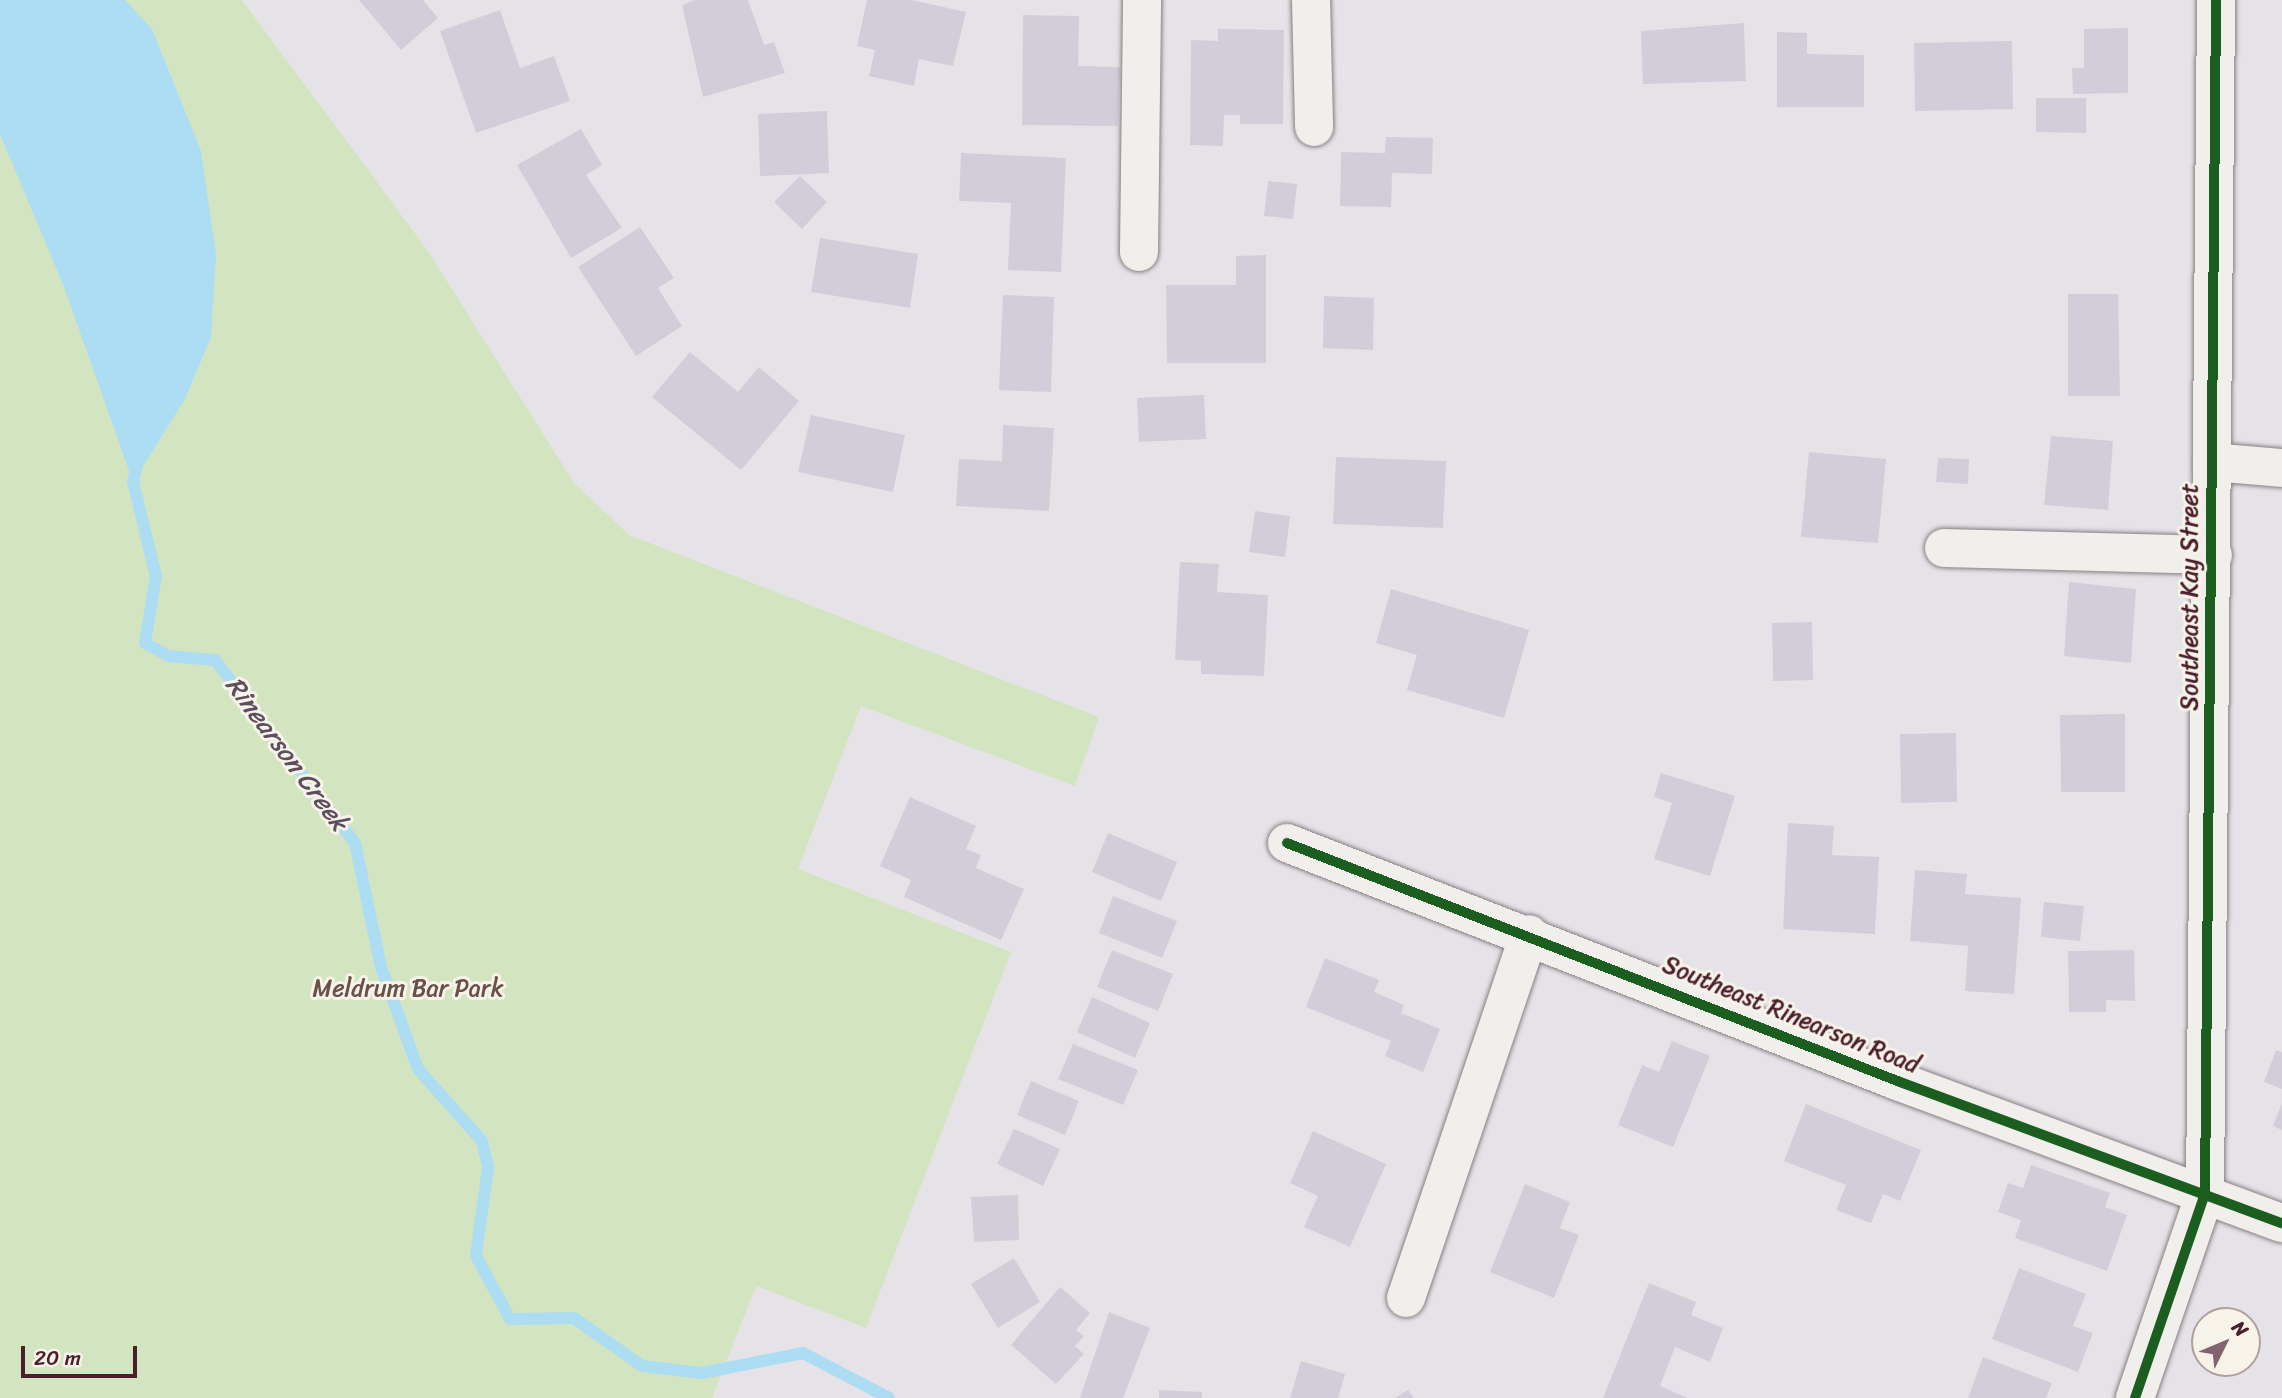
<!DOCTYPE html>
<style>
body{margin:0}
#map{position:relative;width:2282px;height:1398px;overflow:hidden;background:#e6e3e8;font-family:Sriracha,sans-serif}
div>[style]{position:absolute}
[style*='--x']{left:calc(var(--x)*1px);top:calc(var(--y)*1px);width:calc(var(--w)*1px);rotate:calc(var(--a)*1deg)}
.green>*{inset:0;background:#d2e5c0}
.water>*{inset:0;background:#adddf2}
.stream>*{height:12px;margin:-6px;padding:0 6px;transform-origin:6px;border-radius:6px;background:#adddf2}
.building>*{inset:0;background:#d1ceda}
.roads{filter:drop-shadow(0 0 2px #887f83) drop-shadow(0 0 2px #887f83)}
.minor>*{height:38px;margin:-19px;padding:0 19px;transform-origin:19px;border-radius:19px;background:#f0efec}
.cycleway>*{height:10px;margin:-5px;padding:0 5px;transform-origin:5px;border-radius:5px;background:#1b5e20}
span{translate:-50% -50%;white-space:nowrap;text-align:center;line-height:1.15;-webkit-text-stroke:6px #f7f3e8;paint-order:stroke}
.street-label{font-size:24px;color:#4a1f2b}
.park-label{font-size:24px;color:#685148}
.water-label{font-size:26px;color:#5c4e5e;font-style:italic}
.north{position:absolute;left:2191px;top:1307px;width:70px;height:70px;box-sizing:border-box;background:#f7f3e8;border:2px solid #b29e9c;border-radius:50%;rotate:47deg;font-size:19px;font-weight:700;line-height:28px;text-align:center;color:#4a1f2b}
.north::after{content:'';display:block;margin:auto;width:24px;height:32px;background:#81646d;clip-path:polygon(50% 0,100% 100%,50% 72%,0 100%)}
.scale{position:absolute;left:21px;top:1346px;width:116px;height:32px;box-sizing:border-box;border:4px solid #4a1f2b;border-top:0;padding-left:9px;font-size:21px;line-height:24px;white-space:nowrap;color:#4a1f2b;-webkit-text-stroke:5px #f7f3e8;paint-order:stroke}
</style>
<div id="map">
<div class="green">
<i style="clip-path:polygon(0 0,242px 0,428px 251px,574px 483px,629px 535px,1099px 717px,1075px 786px,861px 706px,798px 869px,1011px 952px,866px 1328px,756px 1286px,712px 1398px,0 1398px)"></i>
</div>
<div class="water">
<i style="clip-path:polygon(0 0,125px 0,152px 29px,201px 151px,216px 255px,211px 337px,185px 399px,133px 482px,64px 287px,0 134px)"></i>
</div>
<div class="stream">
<i style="--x:136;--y:469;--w:13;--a:103"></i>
<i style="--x:133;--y:482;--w:97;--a:76.3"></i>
<i style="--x:156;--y:576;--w:68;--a:99.3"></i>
<i style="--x:145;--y:643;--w:26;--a:29"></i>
<i style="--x:168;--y:656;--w:47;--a:4.9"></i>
<i style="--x:215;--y:660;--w:230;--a:52.6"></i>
<i style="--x:355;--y:843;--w:127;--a:78.2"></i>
<i style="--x:381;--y:967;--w:109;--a:70.1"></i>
<i style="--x:418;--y:1069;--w:96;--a:48.4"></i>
<i style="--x:482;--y:1141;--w:27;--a:77"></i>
<i style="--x:488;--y:1167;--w:90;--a:97.7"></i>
<i style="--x:476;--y:1256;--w:72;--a:61.6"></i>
<i style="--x:510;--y:1319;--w:64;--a:-0.9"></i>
<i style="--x:574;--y:1318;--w:83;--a:35.2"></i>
<i style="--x:642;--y:1366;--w:60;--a:6.7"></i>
<i style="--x:702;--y:1373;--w:103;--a:-11.2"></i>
<i style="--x:803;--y:1353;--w:97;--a:27.6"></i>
</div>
<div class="building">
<i style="clip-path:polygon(359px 0,423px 0,438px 18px,401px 50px)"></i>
<i style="clip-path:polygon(695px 0,748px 0,764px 45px,774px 42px,785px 73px,703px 97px,682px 5px)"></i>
<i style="clip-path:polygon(867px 0,912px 0,966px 12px,953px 66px,919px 59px,914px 86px,869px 76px,875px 50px,857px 46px)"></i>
<i style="clip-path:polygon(500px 10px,520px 68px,554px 56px,570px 101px,476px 133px,440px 31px)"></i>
<i style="clip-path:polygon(1023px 15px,1079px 16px,1078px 66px,1120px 67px,1118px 126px,1022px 125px)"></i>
<i style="clip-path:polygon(1744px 23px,1746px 81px,1643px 84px,1641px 31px)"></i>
<i style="clip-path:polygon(2128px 28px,2128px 93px,2073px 94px,2072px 68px,2084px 68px,2084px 29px)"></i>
<i style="clip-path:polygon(1218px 29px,1284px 30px,1283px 124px,1240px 124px,1240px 115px,1224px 115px,1223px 146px,1190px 145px,1191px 40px,1218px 41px)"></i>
<i style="clip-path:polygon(1777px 32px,1807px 33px,1807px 54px,1864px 55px,1864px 107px,1777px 107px)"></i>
<i style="clip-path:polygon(2012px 41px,2013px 109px,1915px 111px,1914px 43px)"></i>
<i style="clip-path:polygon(2036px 98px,2086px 98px,2086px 133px,2036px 132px)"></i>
<i style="clip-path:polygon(827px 111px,829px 173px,760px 176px,758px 114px)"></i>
<i style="clip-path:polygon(581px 129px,602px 165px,586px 175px,622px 228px,571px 258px,517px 165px)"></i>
<i style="clip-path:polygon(1386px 137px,1433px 138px,1432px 174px,1392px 173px,1391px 207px,1340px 206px,1341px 152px,1385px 153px)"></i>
<i style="clip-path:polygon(961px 153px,1066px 158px,1061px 272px,1008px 270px,1011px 203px,959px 201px)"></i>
<i style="clip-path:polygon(800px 176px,827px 202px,802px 229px,774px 202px)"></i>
<i style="clip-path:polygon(1268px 181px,1297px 184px,1293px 219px,1264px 216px)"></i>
<i style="clip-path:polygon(640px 227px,674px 278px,658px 288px,682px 326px,636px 356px,578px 267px)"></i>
<i style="clip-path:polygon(820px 238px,918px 254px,910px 308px,811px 292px)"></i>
<i style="clip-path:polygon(1266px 255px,1266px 363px,1167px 363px,1166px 285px,1236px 285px,1236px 256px)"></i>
<i style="clip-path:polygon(2068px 294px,2118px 294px,2120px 396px,2068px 396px)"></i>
<i style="clip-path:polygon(1003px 295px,1054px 297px,1051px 392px,999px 390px)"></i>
<i style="clip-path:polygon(1324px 296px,1374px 298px,1373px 350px,1323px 348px)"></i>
<i style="clip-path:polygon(690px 352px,738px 392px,759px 367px,799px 401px,741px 470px,652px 397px)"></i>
<i style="clip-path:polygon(1204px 395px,1206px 439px,1139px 442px,1137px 398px)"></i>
<i style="clip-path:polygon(811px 415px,905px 435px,893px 492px,798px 472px)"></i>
<i style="clip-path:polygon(1003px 425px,1054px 428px,1049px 511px,956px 506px,959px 459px,1002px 461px)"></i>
<i style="clip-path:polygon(2051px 436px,2113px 441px,2108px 510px,2044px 505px)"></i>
<i style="clip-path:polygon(1809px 452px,1886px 459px,1878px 543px,1801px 537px)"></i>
<i style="clip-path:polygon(1336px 457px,1446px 461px,1443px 528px,1333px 524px)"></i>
<i style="clip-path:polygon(1938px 458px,1969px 459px,1968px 484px,1936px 482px)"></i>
<i style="clip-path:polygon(1255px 511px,1290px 516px,1285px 557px,1249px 552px)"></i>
<i style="clip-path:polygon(1180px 562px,1219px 564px,1217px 592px,1268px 595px,1264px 676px,1201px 674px,1201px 661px,1175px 660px)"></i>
<i style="clip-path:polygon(2069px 582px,2136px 589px,2131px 663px,2064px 656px)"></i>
<i style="clip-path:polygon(1391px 589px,1529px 630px,1504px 718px,1407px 690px,1417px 655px,1376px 643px)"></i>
<i style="clip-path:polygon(1812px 622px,1813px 680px,1773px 681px,1772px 623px)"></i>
<i style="clip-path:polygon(2125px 714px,2125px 792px,2061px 792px,2060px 715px)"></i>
<i style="clip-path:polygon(1956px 733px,1957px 802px,1901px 803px,1900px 734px)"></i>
<i style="clip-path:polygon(1661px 773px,1735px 796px,1710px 876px,1654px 859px,1672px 803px,1654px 797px)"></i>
<i style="clip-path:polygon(910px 797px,976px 826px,966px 849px,981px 855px,976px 868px,1024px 889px,1001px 940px,904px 897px,911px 880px,880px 866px)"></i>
<i style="clip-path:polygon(1788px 823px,1834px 826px,1832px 855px,1879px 857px,1875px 934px,1783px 929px)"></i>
<i style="clip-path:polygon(1108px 833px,1177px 862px,1161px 901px,1092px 872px)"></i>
<i style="clip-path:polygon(1915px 870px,1967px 874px,1965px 894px,2021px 898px,2014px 994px,1965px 991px,1968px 946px,1910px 941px)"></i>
<i style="clip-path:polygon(1113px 896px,1177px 921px,1162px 958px,1099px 933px)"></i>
<i style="clip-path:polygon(2044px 902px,2084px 906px,2080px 941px,2041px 937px)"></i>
<i style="clip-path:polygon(1112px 950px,1173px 974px,1158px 1011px,1097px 987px)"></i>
<i style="clip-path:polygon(2134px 950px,2135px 1001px,2106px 1000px,2106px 1012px,2069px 1012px,2068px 951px)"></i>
<i style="clip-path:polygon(1325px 958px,1379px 980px,1374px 992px,1404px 1005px,1401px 1013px,1440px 1029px,1423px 1072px,1385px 1056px,1391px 1041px,1306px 1007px)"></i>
<i style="clip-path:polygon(1092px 997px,1150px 1023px,1135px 1058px,1077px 1032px)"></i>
<i style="clip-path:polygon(1672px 1041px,1710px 1056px,1673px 1147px,1618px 1125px,1642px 1065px,1659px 1072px)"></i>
<i style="clip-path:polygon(1073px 1044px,1138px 1070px,1123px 1105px,1058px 1079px)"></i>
<i style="clip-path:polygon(2276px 1050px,2282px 1052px,2282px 1089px,2264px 1082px)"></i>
<i style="clip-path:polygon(1031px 1081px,1079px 1101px,1065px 1135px,1017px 1115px)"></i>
<i style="clip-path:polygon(2282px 1103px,2282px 1130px,2273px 1126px)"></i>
<i style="clip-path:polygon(1806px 1104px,1921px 1150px,1900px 1201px,1883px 1194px,1871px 1223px,1836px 1210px,1846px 1185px,1784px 1161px)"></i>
<i style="clip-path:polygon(1014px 1129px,1060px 1149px,1043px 1186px,997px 1164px)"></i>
<i style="clip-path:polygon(1313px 1131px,1386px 1164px,1350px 1247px,1304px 1227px,1318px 1196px,1290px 1183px)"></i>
<i style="clip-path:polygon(2031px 1165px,2110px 1193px,2105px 1207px,2127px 1215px,2107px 1271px,2015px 1238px,2021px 1220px,1998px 1212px,2008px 1183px,2023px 1188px)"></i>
<i style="clip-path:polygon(1525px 1184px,1570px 1202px,1560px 1228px,1579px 1235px,1554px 1298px,1490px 1272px)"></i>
<i style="clip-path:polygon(1018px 1195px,1019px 1240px,974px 1242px,971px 1197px)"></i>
<i style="clip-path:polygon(1014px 1258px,1040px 1302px,998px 1328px,971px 1284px)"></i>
<i style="clip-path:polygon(2019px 1268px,2086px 1294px,2073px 1326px,2093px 1333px,2078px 1372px,1992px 1339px)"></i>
<i style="clip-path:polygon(1649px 1283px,1696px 1302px,1691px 1315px,1723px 1328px,1710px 1362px,1675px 1347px,1660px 1386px,1688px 1398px,1603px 1398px)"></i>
<i style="clip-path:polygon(1060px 1287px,1090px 1313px,1076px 1330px,1084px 1336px,1075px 1346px,1084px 1354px,1056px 1384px,1011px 1345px)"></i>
<i style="clip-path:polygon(1109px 1312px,1150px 1328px,1123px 1398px,1080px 1398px)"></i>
<i style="clip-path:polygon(1983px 1357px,2052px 1383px,2046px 1398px,1968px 1398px)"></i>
<i style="clip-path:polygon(1301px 1361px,1345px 1374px,1338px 1398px,1290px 1398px)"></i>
<i style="clip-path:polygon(1159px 1390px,1202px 1392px,1202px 1398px,1159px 1398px)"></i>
<i style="clip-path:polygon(1408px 1390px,1414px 1398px,1395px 1398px)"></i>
</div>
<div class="roads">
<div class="minor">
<i style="--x:1311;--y:0;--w:127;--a:88.6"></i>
<i style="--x:1139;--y:252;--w:252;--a:-89.3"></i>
<i style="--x:2212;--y:462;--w:70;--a:4.9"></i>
<i style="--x:1944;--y:548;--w:269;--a:1.5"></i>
<i style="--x:1287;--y:843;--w:658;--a:21.3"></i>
<i style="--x:1900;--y:1082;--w:407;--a:20.3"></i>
<i style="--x:1406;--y:1298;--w:384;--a:-71.3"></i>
<i style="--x:2135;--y:1398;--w:217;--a:-71.1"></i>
<i style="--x:2205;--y:1193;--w:1193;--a:-89.47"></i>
</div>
</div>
<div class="cycleway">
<i style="--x:1287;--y:843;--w:658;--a:21.3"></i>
<i style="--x:1900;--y:1082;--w:407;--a:20.3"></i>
<i style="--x:2135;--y:1398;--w:217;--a:-71.1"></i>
<i style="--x:2205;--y:1193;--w:1193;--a:-89.47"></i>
</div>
<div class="street-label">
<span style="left:2190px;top:597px;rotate:-90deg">Southeast Kay Street</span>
<span style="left:1791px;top:1015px;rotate:22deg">Southeast Rinearson Road</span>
</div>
<div class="park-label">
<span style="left:408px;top:989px">Meldrum Bar Park</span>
</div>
<div class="water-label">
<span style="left:287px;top:754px;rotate:53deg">Rinearson Creek</span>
</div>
<div class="north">N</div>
<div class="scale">20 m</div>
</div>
